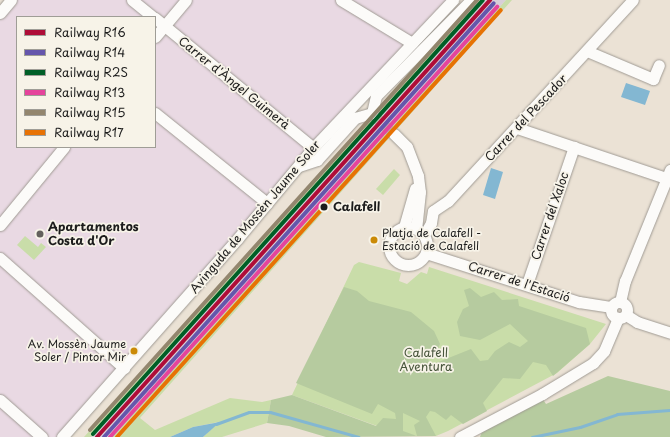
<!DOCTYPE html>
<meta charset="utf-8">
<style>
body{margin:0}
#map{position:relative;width:670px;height:437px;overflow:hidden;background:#ebe2d5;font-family:"Playpen Sans",sans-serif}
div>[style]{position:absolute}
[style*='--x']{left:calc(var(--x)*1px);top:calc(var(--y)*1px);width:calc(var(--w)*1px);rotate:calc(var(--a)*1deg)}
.built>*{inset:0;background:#e9d9e3}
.industrial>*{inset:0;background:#d8cfd7}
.green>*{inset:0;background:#c9dda9}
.forest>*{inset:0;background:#b6cb9f}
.water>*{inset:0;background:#83b7d2}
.stream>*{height:3px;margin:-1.5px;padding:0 1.5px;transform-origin:1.5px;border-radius:1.5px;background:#83b7d2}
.street-tunnel>*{height:11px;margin-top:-5.5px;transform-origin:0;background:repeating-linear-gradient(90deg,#c2bab0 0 11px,transparent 0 16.5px)}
.roads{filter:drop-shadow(0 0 1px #a09b94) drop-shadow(0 0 1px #a09b94)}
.street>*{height:11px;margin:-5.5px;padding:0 5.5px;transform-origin:5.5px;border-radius:5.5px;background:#fcfbf9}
.street>.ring{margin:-5.5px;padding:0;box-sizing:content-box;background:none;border:11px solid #fcfbf9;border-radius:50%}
.rail-1>*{height:4px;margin:-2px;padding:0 2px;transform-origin:2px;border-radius:2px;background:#af0d38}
.rail-2>*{height:4px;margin:-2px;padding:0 2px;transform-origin:2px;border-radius:2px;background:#6556ac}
.rail-3>*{height:4px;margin:-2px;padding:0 2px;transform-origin:2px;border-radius:2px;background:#005f27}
.rail-4>*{height:4px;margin:-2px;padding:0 2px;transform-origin:2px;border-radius:2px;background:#e5449c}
.rail-5>*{height:4px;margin:-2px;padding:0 2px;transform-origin:2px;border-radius:2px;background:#93866e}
.rail-6>*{height:4px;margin:-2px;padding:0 2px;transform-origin:2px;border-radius:2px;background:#e77204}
.dots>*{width:11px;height:11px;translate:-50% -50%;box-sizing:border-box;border:2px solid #f7f3e8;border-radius:50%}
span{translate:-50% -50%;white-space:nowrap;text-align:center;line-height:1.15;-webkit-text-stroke:3.5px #f7f3e8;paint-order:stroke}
.bus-label{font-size:11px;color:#1c1c1c}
.left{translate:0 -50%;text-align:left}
.right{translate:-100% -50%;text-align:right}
.street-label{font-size:12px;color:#1c1c1c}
.stop-label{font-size:12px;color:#1c1c1c;font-weight:700}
.poi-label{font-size:12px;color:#1c1c1c;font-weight:700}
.park-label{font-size:12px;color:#48553c}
.legend{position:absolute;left:16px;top:16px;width:140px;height:132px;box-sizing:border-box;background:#f7f3e8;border:1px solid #9f9d96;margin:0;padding:5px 7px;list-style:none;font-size:12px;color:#1c1c1c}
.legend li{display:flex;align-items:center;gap:8px;height:20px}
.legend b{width:20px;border:1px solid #9f9d96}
</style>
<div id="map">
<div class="built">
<i style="clip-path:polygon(evenodd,11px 0,454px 0,60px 437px,0 437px,0 13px,11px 0,17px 17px,155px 17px,155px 147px,17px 147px,17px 17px)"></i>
</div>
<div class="industrial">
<i style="clip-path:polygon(482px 0,506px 0,111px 437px,91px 437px)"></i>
</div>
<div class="green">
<i style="clip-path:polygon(475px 0,482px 0,91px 437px,84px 437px)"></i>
<i style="clip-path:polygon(506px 0,512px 0,140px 418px,155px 430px,230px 398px,262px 402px,271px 400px,267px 423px,222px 437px,203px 437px,219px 422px,193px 427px,170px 437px,111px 437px)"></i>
<i style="clip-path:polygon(394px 169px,400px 175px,383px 195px,376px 189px)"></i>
<i style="clip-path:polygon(25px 236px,38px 247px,41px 243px,46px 247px,34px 260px,17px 245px)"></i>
<i style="clip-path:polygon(359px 262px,401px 273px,399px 281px,407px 284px,421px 272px,427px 274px,429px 267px,606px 324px,590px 344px,557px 373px,448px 431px,436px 436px,417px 436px,377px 426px,292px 395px,354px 265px)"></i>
</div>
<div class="forest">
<i style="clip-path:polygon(evenodd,344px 287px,357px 291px,369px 301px,411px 312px,434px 331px,440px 344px,435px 355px,428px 357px,429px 363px,436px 363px,471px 349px,480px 361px,488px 360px,495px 351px,509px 342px,520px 347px,528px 341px,510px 324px,480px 340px,460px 336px,457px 322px,463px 309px,469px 306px,464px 290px,470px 288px,481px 297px,494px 292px,502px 300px,518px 299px,519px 306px,586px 328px,590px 344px,553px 376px,546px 365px,533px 362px,520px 379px,503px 378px,483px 403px,487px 411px,463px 424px,451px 415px,446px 420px,435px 412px,430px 411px,426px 417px,436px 436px,326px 437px,289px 426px,267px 423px,271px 400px,292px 395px,376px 426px,383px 418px,396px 419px,395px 413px,378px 404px,372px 414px,296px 383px,344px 287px,403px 413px,420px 421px,414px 425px,417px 436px,403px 431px,403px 413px)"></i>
<i style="clip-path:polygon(608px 376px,670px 391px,670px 437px,480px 437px,483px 429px,542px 398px,546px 404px)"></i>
</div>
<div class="water">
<i style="clip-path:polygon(626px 83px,650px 91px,645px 105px,621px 97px)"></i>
<i style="clip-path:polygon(491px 168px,503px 172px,495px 199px,483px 195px)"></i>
<i style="clip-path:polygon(220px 422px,203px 437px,170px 437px,193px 427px)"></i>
</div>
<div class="stream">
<i style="--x:216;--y:424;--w:35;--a:-20"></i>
<i style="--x:249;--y:412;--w:21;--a:0"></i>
<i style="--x:270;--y:412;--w:92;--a:15.7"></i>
<i style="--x:532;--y:437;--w:49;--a:-11.8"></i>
<i style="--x:580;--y:427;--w:39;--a:-19"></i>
<i style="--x:617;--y:414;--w:53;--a:-4.3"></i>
</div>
<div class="street-tunnel">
<i style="--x:372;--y:113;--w:30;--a:44"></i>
</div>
<div class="roads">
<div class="street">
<i style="--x:132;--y:0;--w:27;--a:39"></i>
<i style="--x:341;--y:0;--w:83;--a:31.2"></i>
<i style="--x:0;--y:13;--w:17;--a:-50"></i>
<i style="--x:155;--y:18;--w:205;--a:39.4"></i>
<i style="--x:155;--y:37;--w:48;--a:-50"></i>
<i style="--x:587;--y:51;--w:72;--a:23"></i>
<i style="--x:653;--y:79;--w:15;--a:-67"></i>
<i style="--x:155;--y:113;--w:144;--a:38.8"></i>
<i style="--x:517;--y:128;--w:157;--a:18.6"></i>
<i style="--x:394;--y:134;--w:18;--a:45"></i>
<i style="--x:407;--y:147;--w:31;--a:69"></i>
<i style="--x:418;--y:176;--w:16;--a:83"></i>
<i style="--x:420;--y:192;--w:37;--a:96"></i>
<i style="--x:299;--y:166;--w:19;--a:-18"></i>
<i style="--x:317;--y:160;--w:57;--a:-47.9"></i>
<i style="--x:355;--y:118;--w:18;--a:-16"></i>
<i style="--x:372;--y:113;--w:17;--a:-77"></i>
<i style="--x:376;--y:96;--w:135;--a:-45.3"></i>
<i style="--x:0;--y:225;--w:101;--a:-50.6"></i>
<i style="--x:404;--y:227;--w:40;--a:-74"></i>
<i class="ring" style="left:389px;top:227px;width:27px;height:27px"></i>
<i style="--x:424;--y:235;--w:14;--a:-60"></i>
<i style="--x:431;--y:223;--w:12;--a:-81"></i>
<i style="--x:433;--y:211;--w:18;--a:-34"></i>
<i style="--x:448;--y:201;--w:273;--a:-47.4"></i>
<i style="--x:426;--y:253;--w:161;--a:17.8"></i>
<i style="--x:579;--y:302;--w:33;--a:9"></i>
<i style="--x:0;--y:258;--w:166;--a:41.6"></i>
<i style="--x:527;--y:284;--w:145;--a:-71.1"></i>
<i class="ring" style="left:611px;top:302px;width:5px;height:5px"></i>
<i style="--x:620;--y:302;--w:22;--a:-77"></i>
<i style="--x:625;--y:281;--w:120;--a:-67.9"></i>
<i style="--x:626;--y:315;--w:13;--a:32"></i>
<i style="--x:637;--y:322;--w:35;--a:18"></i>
<i style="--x:0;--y:400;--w:56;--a:41.4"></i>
<i style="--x:62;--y:437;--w:266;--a:-48.5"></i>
<i style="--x:238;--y:238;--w:117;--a:-50.2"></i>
<i style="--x:313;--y:148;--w:204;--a:-46.6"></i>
<i style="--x:460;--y:437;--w:93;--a:-27.7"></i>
<i style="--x:542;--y:394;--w:60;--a:-31.3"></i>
<i style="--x:593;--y:363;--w:16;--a:-47"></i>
<i style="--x:604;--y:351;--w:36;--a:-67"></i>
</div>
</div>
<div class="rail-1">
<i style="--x:97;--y:437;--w:588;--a:-48.03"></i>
</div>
<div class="rail-2">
<i style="--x:104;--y:437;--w:583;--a:-48.06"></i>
</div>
<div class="rail-3">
<i style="--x:93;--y:434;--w:583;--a:-48.06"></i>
</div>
<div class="rail-4">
<i style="--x:110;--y:437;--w:579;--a:-48.01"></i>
</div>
<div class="rail-5">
<i style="--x:90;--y:430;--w:579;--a:-48.01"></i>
</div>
<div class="rail-6">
<i style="--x:117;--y:437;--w:574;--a:-48.04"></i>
</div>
<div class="dots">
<i style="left:324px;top:207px;background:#1c1c1c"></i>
<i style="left:40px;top:234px;background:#64615d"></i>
<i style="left:374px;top:240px;background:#cb8a06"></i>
<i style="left:134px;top:351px;background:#cb8a06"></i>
</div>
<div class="bus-label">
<span class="left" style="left:382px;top:240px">Platja de Calafell -<br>Estació de Calafell</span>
<span class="right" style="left:126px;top:351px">Av. Mossèn Jaume<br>Soler / Pintor Mir</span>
</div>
<div class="street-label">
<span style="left:234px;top:83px;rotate:39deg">Carrer d'Àngel Guimerà</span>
<span style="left:526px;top:118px;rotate:-47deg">Carrer del Pescador</span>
<span style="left:550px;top:216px;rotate:-71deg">Carrer del Xaloc</span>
<span style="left:255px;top:217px;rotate:-50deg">Avinguda de Mossèn Jaume Soler</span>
<span style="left:519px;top:282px;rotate:18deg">Carrer de l'Estació</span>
</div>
<div class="stop-label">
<span class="left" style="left:333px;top:207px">Calafell</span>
</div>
<div class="poi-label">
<span class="left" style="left:48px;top:234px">Apartamentos<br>Costa d'Or</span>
</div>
<div class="park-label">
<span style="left:426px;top:360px">Calafell<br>Aventura</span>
</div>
<ul class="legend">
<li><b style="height:5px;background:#af0d38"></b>Railway R16</li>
<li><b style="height:5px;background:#6556ac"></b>Railway R14</li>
<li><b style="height:5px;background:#005f27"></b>Railway R2S</li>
<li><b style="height:5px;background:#e5449c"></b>Railway R13</li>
<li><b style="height:5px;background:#93866e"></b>Railway R15</li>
<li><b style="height:5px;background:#e77204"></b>Railway R17</li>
</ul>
</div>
